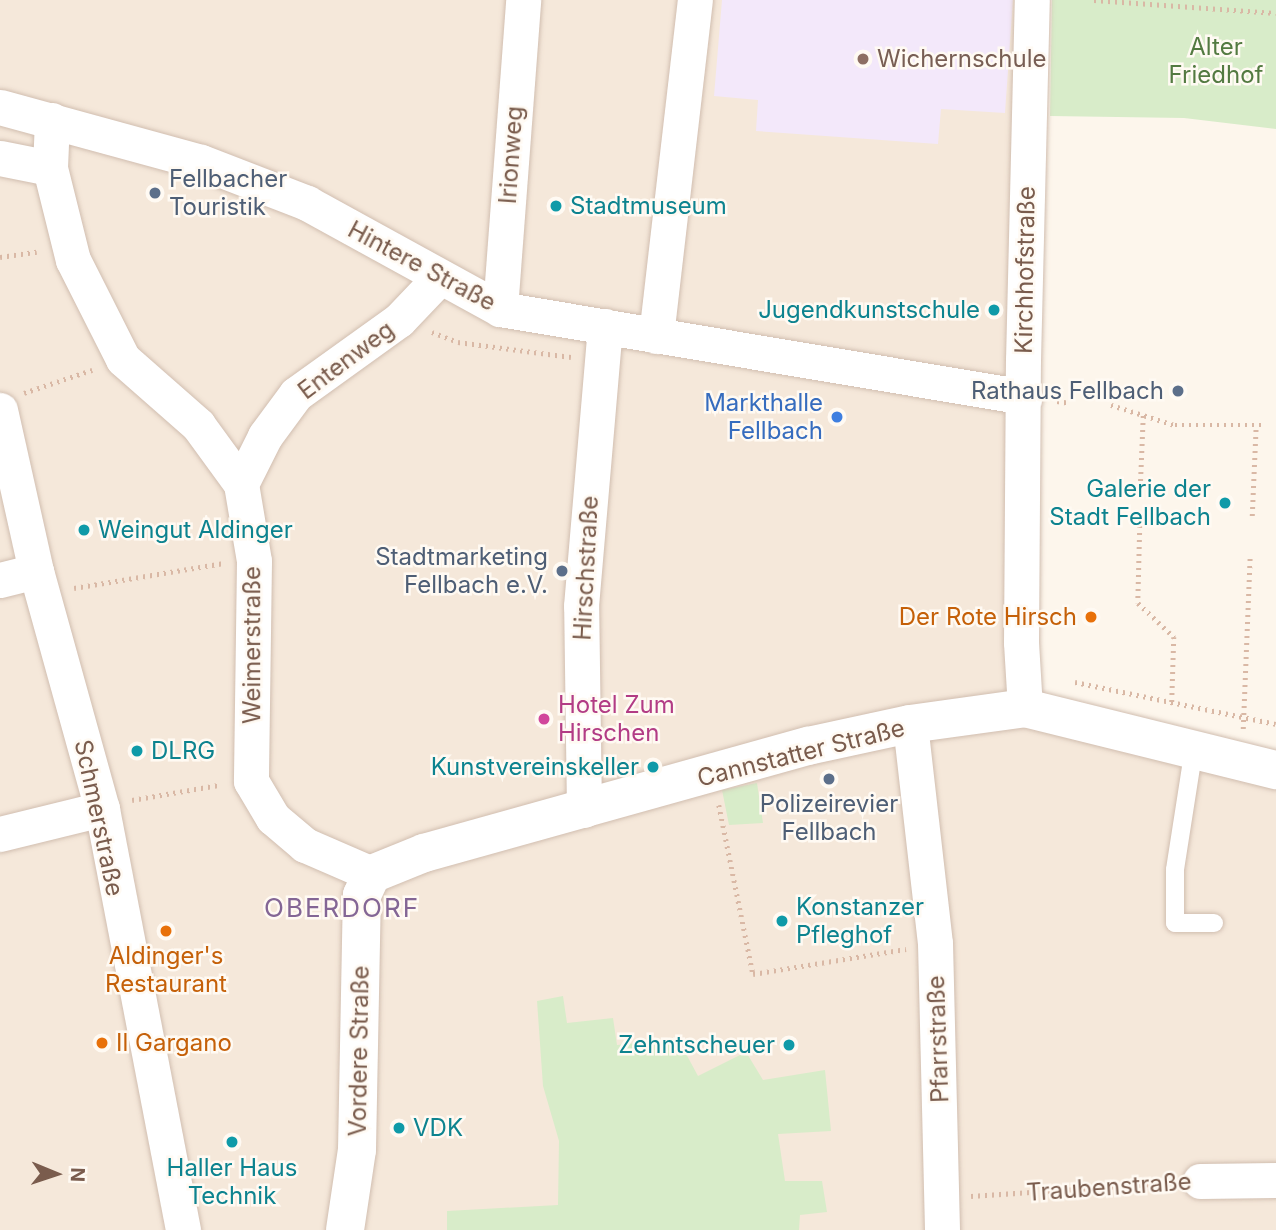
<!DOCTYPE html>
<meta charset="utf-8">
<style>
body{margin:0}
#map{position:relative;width:1276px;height:1230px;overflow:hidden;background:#fdf6ec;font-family:Inter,sans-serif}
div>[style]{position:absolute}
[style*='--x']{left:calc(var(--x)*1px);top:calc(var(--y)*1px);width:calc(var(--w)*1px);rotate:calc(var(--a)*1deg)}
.residential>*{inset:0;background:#f5e8da}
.education>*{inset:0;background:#f3e8fa}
.green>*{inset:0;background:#d8ecc9}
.path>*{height:4.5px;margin-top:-2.25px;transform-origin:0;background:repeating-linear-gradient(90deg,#d9b8a5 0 2px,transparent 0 7px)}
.roads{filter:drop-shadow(0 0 2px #d1beb0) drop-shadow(0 0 2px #d1beb0)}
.lane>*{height:18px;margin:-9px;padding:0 9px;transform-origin:9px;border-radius:9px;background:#fff}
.street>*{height:35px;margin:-17.5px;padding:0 17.5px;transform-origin:17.5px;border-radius:17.5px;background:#fff}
.secondary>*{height:38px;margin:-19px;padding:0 19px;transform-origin:19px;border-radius:19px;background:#fff}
.dots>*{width:19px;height:19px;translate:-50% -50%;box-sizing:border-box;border:4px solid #fffaf3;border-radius:50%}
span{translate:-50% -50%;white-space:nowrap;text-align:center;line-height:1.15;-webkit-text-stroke:5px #fffaf3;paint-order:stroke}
.park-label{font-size:24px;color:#537a41}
.education-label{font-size:24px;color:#785e54}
.left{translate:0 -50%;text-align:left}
.street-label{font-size:24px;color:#7a5c4d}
.service-label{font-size:24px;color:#4e5e75}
.right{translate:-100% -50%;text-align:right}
.culture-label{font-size:24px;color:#0d838f}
.shop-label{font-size:24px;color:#366cbe}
.food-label{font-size:24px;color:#c56008}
.hotel-label{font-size:24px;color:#b23c85}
.neighbourhood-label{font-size:26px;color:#846695;letter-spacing:2px}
.north{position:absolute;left:21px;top:1139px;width:70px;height:70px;-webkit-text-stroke:5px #fffaf3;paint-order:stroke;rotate:92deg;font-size:19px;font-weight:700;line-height:28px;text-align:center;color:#7a5c4d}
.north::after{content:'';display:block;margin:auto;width:24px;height:32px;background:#7a5c4d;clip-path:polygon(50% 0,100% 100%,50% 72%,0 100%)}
</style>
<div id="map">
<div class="residential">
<i style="clip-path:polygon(0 0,1029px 0,1010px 721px,1276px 776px,1276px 1230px,0 1230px)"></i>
</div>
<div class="education">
<i style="clip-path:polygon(722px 0,1013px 0,1005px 113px,941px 109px,938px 144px,756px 131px,758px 100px,714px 96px)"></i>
</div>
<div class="green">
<i style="clip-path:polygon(1052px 0,1276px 0,1276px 129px,1184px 118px,1050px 116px)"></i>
<i style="clip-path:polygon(757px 783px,763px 823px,729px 825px,722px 790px)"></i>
<i style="clip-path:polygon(563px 996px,567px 1023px,613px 1018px,617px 1045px,678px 1039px,698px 1076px,746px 1052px,763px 1080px,825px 1070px,831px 1131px,778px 1134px,785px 1181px,822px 1181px,827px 1212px,800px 1215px,799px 1230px,447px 1230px,447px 1211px,558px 1205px,559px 1141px,543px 1086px,537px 1001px)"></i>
</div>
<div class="path">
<i style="--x:1094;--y:0;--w:182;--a:4.1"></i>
<i style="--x:0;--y:257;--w:37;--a:-8"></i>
<i style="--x:432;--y:332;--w:28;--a:21"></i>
<i style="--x:458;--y:342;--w:114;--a:7.6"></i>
<i style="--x:24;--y:393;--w:72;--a:-18.7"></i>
<i style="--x:1057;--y:401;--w:13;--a:9"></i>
<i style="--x:1111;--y:405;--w:67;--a:17.4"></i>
<i style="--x:1175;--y:425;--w:89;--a:0"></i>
<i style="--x:1140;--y:488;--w:73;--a:-87.6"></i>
<i style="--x:1252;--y:516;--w:90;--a:-87.5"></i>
<i style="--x:1140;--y:526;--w:77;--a:91.5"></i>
<i style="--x:1138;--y:603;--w:50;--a:43.4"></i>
<i style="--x:1174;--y:637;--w:65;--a:91.8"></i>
<i style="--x:74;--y:588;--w:152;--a:-9.5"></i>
<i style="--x:1075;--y:682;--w:205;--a:11.8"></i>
<i style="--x:1243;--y:729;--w:174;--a:-87.7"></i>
<i style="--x:132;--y:800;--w:88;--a:-9.8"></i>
<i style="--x:719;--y:805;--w:172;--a:78.6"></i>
<i style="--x:753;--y:974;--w:155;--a:-9.3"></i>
<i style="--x:971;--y:1196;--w:197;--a:-3.8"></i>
</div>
<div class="roads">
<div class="lane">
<i style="--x:1194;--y:748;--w:123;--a:98.9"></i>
<i style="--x:1175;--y:870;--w:53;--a:90"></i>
<i style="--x:1175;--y:923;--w:39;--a:0"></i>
</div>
<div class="street">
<i style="--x:0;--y:107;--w:208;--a:15.3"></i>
<i style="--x:201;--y:162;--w:114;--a:21.1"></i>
<i style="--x:307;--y:203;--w:220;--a:28.8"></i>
<i style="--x:500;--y:309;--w:532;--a:9.52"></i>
<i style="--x:52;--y:120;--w:48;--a:92.4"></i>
<i style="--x:50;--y:168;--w:95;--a:76"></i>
<i style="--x:73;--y:260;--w:111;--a:63.2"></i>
<i style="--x:123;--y:359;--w:100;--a:41.3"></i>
<i style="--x:198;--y:425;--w:73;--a:53.9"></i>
<i style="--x:241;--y:484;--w:78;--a:80.4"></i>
<i style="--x:254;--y:561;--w:220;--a:90.8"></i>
<i style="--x:251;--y:781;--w:43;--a:59.3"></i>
<i style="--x:273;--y:818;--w:42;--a:40.2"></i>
<i style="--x:305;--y:845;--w:73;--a:23.4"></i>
<i style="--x:0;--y:158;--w:51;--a:11.3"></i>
<i style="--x:500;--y:309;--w:310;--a:-85.7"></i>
<i style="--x:656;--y:336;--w:338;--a:-83.4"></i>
<i style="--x:0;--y:410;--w:165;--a:77.4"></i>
<i style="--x:36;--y:571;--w:247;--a:74.5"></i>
<i style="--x:102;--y:809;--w:429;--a:79.1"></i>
<i style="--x:241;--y:484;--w:54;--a:-63.4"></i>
<i style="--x:265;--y:436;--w:52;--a:-53.6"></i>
<i style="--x:296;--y:394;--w:127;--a:-35.7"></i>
<i style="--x:399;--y:320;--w:58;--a:-46.4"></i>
<i style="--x:0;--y:580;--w:37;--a:-14"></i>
<i style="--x:1025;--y:708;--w:66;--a:-93.5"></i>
<i style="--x:1021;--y:642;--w:282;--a:-89.6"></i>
<i style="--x:1023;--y:360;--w:360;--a:-88.6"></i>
<i style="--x:910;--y:724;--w:220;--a:83.5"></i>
<i style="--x:935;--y:943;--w:287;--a:88.6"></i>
<i style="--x:584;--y:810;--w:204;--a:-90.8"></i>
<i style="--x:581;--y:606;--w:281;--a:-85.1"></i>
<i style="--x:0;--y:834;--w:105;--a:-13.8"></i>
<i style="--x:1200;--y:1181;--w:76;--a:-0.8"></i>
</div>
<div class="secondary">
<i style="--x:345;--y:1230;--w:81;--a:-81.5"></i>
<i style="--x:357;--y:1150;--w:255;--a:-88.9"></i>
<i style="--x:362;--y:895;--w:23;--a:-65"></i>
<i style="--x:372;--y:874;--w:56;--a:-22"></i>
<i style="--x:424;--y:853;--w:399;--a:-15.6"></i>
<i style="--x:808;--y:746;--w:104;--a:-12.2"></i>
<i style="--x:910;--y:724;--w:116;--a:-7.9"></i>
<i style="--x:1025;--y:708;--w:259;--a:13.9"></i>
</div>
</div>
<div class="dots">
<i style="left:863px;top:59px;background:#8d6e63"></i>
<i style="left:155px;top:193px;background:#5c6f8a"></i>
<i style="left:556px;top:206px;background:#0f9aa8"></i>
<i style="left:994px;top:310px;background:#0f9aa8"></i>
<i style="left:1178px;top:391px;background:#5c6f8a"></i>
<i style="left:837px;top:417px;background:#3f7fe0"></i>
<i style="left:1225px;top:503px;background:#0f9aa8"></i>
<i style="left:84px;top:530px;background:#0f9aa8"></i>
<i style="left:562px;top:571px;background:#5c6f8a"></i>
<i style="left:1091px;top:617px;background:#e8710a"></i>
<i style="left:544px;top:719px;background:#d1479c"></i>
<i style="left:137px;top:751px;background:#0f9aa8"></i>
<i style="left:653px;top:767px;background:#0f9aa8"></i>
<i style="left:829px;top:779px;background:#5c6f8a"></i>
<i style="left:782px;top:921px;background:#0f9aa8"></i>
<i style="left:166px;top:931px;background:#e8710a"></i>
<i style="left:102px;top:1043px;background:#e8710a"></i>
<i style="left:789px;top:1045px;background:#0f9aa8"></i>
<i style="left:399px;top:1128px;background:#0f9aa8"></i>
<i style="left:232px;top:1142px;background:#0f9aa8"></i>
</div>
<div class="park-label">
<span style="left:1216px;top:61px">Alter<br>Friedhof</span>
</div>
<div class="education-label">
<span class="left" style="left:877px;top:59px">Wichernschule</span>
</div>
<div class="street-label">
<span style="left:511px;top:155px;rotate:-86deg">Irionweg</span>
<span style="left:422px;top:266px;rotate:28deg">Hintere Straße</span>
<span style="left:1025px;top:270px;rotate:-89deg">Kirchhofstraße</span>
<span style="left:346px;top:360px;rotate:-37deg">Entenweg</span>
<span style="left:586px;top:568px;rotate:-87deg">Hirschstraße</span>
<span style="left:252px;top:645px;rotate:-90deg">Weimerstraße</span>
<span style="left:801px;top:753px;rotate:-14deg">Cannstatter Straße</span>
<span style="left:99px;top:818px;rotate:78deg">Schmerstraße</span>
<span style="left:938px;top:1039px;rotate:-92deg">Pfarrstraße</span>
<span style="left:359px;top:1051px;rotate:-89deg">Vordere Straße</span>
<span style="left:1109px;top:1187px;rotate:-4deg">Traubenstraße</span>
</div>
<div class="service-label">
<span class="left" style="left:169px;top:193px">Fellbacher<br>Touristik</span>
<span class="right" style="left:1164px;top:391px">Rathaus Fellbach</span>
<span class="right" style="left:548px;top:571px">Stadtmarketing<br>Fellbach e.V.</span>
<span style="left:829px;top:818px">Polizeirevier<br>Fellbach</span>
</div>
<div class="culture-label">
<span class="left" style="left:570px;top:206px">Stadtmuseum</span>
<span class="right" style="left:980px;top:310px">Jugendkunstschule</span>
<span class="right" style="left:1211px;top:503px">Galerie der<br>Stadt Fellbach</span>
<span class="left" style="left:98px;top:530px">Weingut Aldinger</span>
<span class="left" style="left:151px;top:751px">DLRG</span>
<span class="right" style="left:639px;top:767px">Kunstvereinskeller</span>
<span class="left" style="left:796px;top:921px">Konstanzer<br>Pfleghof</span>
<span class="right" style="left:775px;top:1045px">Zehntscheuer</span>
<span class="left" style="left:413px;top:1128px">VDK</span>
<span style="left:232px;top:1182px">Haller Haus<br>Technik</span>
</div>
<div class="shop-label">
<span class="right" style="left:823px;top:417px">Markthalle<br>Fellbach</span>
</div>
<div class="food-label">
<span class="right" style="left:1077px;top:617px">Der Rote Hirsch</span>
<span style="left:166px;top:970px">Aldinger's<br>Restaurant</span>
<span class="left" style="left:116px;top:1043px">Il Gargano</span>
</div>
<div class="hotel-label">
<span class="left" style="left:558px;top:719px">Hotel Zum<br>Hirschen</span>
</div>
<div class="neighbourhood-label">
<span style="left:342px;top:908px">OBERDORF</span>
</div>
<div class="north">N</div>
</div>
